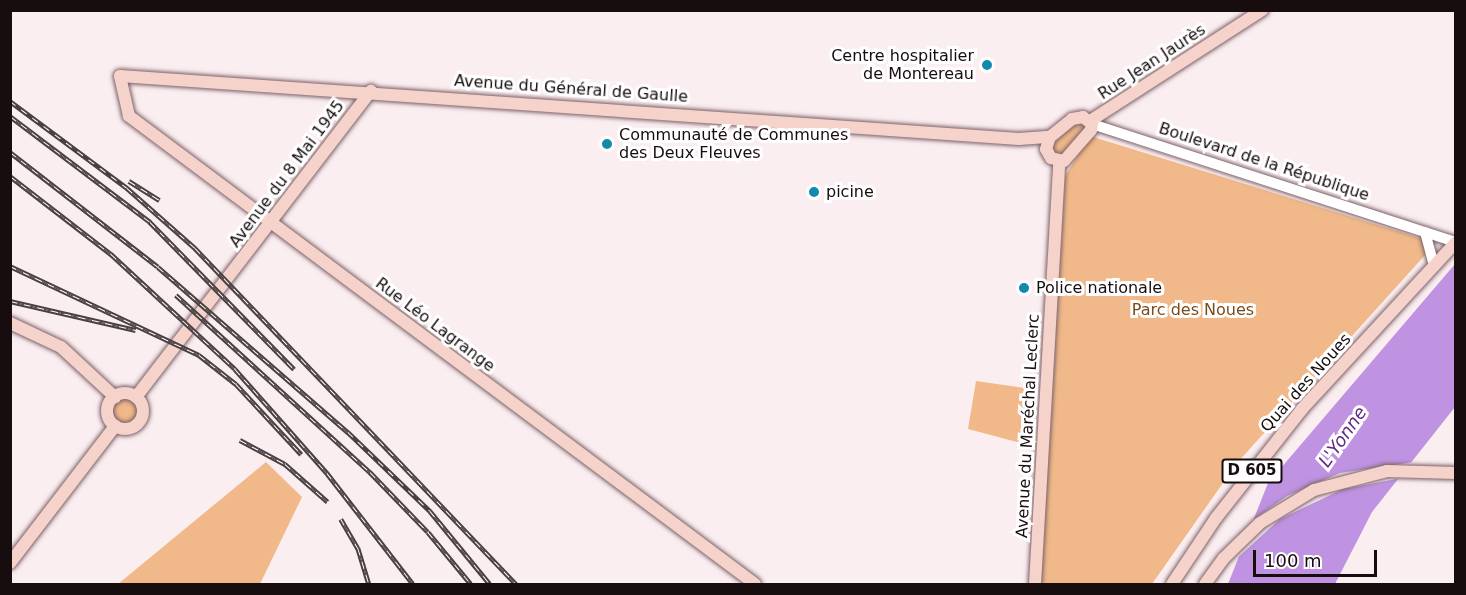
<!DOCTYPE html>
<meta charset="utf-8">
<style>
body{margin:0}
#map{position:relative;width:1466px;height:595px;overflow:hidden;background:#fbeef0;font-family:"DejaVu Sans",sans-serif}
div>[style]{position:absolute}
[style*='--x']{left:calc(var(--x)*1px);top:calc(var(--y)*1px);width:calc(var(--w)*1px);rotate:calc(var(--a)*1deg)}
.green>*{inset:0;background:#f1b98a}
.round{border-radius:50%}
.water>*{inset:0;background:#bf93e2}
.pier>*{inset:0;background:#fbeef0}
.roads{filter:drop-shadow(0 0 2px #7c6167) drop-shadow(0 0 2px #7c6167)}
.minor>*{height:10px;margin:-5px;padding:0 5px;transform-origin:5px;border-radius:5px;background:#fff}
.major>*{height:12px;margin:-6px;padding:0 6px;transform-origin:6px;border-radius:6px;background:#f5d3cb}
.major>.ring{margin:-6px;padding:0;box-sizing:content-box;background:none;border:12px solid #f5d3cb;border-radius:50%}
.rail>*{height:4.5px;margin-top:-2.25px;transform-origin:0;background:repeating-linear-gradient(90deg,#fff 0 7px,#4a3f41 0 14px);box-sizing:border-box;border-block:2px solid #4a3f41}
.dots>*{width:16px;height:16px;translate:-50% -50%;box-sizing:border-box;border:3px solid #fff;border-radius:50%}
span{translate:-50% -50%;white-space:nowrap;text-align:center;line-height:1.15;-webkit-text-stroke:6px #fff;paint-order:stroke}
.shield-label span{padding:2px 4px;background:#fff;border:2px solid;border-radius:4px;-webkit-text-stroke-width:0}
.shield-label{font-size:15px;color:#170d0f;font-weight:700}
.poi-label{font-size:16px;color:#170d0f}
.right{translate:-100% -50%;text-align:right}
.left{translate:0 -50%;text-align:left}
.street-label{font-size:16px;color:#170d0f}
.park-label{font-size:16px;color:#7b4b1b}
.water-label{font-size:18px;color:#612a86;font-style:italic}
.frame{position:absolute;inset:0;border:12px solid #170d0f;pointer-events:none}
.scale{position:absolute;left:1253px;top:550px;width:124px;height:27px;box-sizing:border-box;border:3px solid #170d0f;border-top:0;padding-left:8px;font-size:18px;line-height:21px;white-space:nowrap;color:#170d0f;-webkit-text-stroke:4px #fff;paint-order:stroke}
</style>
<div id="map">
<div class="green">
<i style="clip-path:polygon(1080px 122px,1086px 129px,1063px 154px,1052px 152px,1051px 142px,1072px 124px)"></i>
<i style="clip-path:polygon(1090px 136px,1436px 243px,1237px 463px,1152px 584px,1041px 584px,1065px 176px)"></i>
<i style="clip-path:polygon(976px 381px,1032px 389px,1028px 445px,968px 429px)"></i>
<i class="round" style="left:113px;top:399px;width:24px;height:24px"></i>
<i style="clip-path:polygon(266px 462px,302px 497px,260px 584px,118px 584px)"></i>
</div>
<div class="water">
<i style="clip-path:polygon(1455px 264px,1455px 407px,1372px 512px,1335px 584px,1228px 584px,1268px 483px)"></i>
</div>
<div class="pier">
<i style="clip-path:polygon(1414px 462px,1402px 478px,1343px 489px,1280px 519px,1233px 562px,1249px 523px,1287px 496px,1340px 473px)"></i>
</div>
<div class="roads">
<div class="minor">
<i style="--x:1092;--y:124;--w:383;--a:18"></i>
<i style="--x:1425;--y:232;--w:34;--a:75"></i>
</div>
<div class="major">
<i style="--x:1083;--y:117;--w:11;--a:38"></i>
<i style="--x:1092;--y:124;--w:6;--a:99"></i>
<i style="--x:1091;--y:130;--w:41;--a:131.1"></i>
<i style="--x:1064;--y:161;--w:13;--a:-167"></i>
<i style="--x:1051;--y:158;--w:10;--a:-119"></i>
<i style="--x:1046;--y:149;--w:13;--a:-72"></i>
<i style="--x:1050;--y:137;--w:28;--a:-39"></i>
<i style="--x:1072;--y:119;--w:11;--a:-10"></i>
<i style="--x:1090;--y:121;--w:205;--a:-32.8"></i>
<i style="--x:10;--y:323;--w:56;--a:25.2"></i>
<i style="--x:61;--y:347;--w:74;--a:42.8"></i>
<i class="ring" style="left:107px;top:393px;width:24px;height:24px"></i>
<i style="--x:136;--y:397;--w:386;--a:-52.5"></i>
<i style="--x:10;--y:563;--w:173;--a:-52.5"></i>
<i style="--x:755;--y:584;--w:782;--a:-143.22"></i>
<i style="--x:129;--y:116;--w:41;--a:-102.7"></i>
<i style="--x:120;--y:76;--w:901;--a:4.01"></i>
<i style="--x:1019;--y:139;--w:31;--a:-4"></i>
<i style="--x:1035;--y:584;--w:423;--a:-86.7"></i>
<i style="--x:1172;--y:584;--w:79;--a:-56.3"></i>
<i style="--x:1216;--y:518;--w:139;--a:-51.7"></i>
<i style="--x:1302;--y:409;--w:227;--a:-47.3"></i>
<i style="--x:1205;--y:584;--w:32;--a:-54"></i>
<i style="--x:1224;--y:558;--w:50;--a:-44.2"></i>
<i style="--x:1260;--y:523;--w:63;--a:-31.4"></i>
<i style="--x:1314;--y:490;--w:75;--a:-14.6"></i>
<i style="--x:1387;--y:471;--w:69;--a:1.7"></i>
</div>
</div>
<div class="rail">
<i style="--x:10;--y:101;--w:146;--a:36.6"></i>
<i style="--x:127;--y:188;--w:91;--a:41.4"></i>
<i style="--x:195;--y:248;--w:465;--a:46.3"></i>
<i style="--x:10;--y:116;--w:176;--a:37.1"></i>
<i style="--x:150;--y:222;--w:206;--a:45.6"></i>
<i style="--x:10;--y:152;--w:187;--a:37.8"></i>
<i style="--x:158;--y:267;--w:252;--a:41"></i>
<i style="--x:348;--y:432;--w:114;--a:43.9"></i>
<i style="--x:430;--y:511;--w:94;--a:50.6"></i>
<i style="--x:10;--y:176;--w:128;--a:37.7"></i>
<i style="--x:111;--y:254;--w:169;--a:42.8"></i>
<i style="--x:235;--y:369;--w:139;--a:48.5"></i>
<i style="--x:327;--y:473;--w:140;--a:52.2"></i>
<i style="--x:129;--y:181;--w:36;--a:32"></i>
<i style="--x:10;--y:266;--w:209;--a:25.2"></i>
<i style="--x:199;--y:355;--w:47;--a:38.1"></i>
<i style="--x:236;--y:384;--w:96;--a:47.1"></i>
<i style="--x:176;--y:295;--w:263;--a:42.4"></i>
<i style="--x:370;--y:472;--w:83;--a:46"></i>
<i style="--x:428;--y:532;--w:67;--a:50.4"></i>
<i style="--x:10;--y:301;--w:129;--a:13"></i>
<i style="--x:240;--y:440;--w:51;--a:28.1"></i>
<i style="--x:285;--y:464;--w:57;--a:41.5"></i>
<i style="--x:341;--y:519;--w:34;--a:60"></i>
<i style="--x:358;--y:548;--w:38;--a:73"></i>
</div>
<div class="dots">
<i style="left:987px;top:65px;background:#128aad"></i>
<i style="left:607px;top:144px;background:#128aad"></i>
<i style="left:814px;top:192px;background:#128aad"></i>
<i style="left:1024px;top:288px;background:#128aad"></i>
</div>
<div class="shield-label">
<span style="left:1252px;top:471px">D 605</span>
</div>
<div class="poi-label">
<span class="right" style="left:974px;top:65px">Centre hospitalier<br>de Montereau</span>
<span class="left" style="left:619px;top:144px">Communauté de Communes<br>des Deux Fleuves</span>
<span class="left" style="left:826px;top:192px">picine</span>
<span class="left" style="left:1036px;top:288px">Police nationale</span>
</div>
<div class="street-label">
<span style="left:1152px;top:62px;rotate:-33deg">Rue Jean Jaurès</span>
<span style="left:571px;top:89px;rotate:4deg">Avenue du Général de Gaulle</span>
<span style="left:1264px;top:162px;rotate:18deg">Boulevard de la République</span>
<span style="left:287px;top:174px;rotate:-53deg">Avenue du 8 Mai 1945</span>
<span style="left:435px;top:325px;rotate:37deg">Rue Léo Lagrange</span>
<span style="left:1306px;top:383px;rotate:-48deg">Quai des Noues</span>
<span style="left:1028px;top:426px;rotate:-87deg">Avenue du Maréchal Leclerc</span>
</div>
<div class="park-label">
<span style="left:1193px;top:310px">Parc des Noues</span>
</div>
<div class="water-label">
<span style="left:1343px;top:437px;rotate:-55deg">L'Yonne</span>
</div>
<div class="frame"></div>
<div class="scale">100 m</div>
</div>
